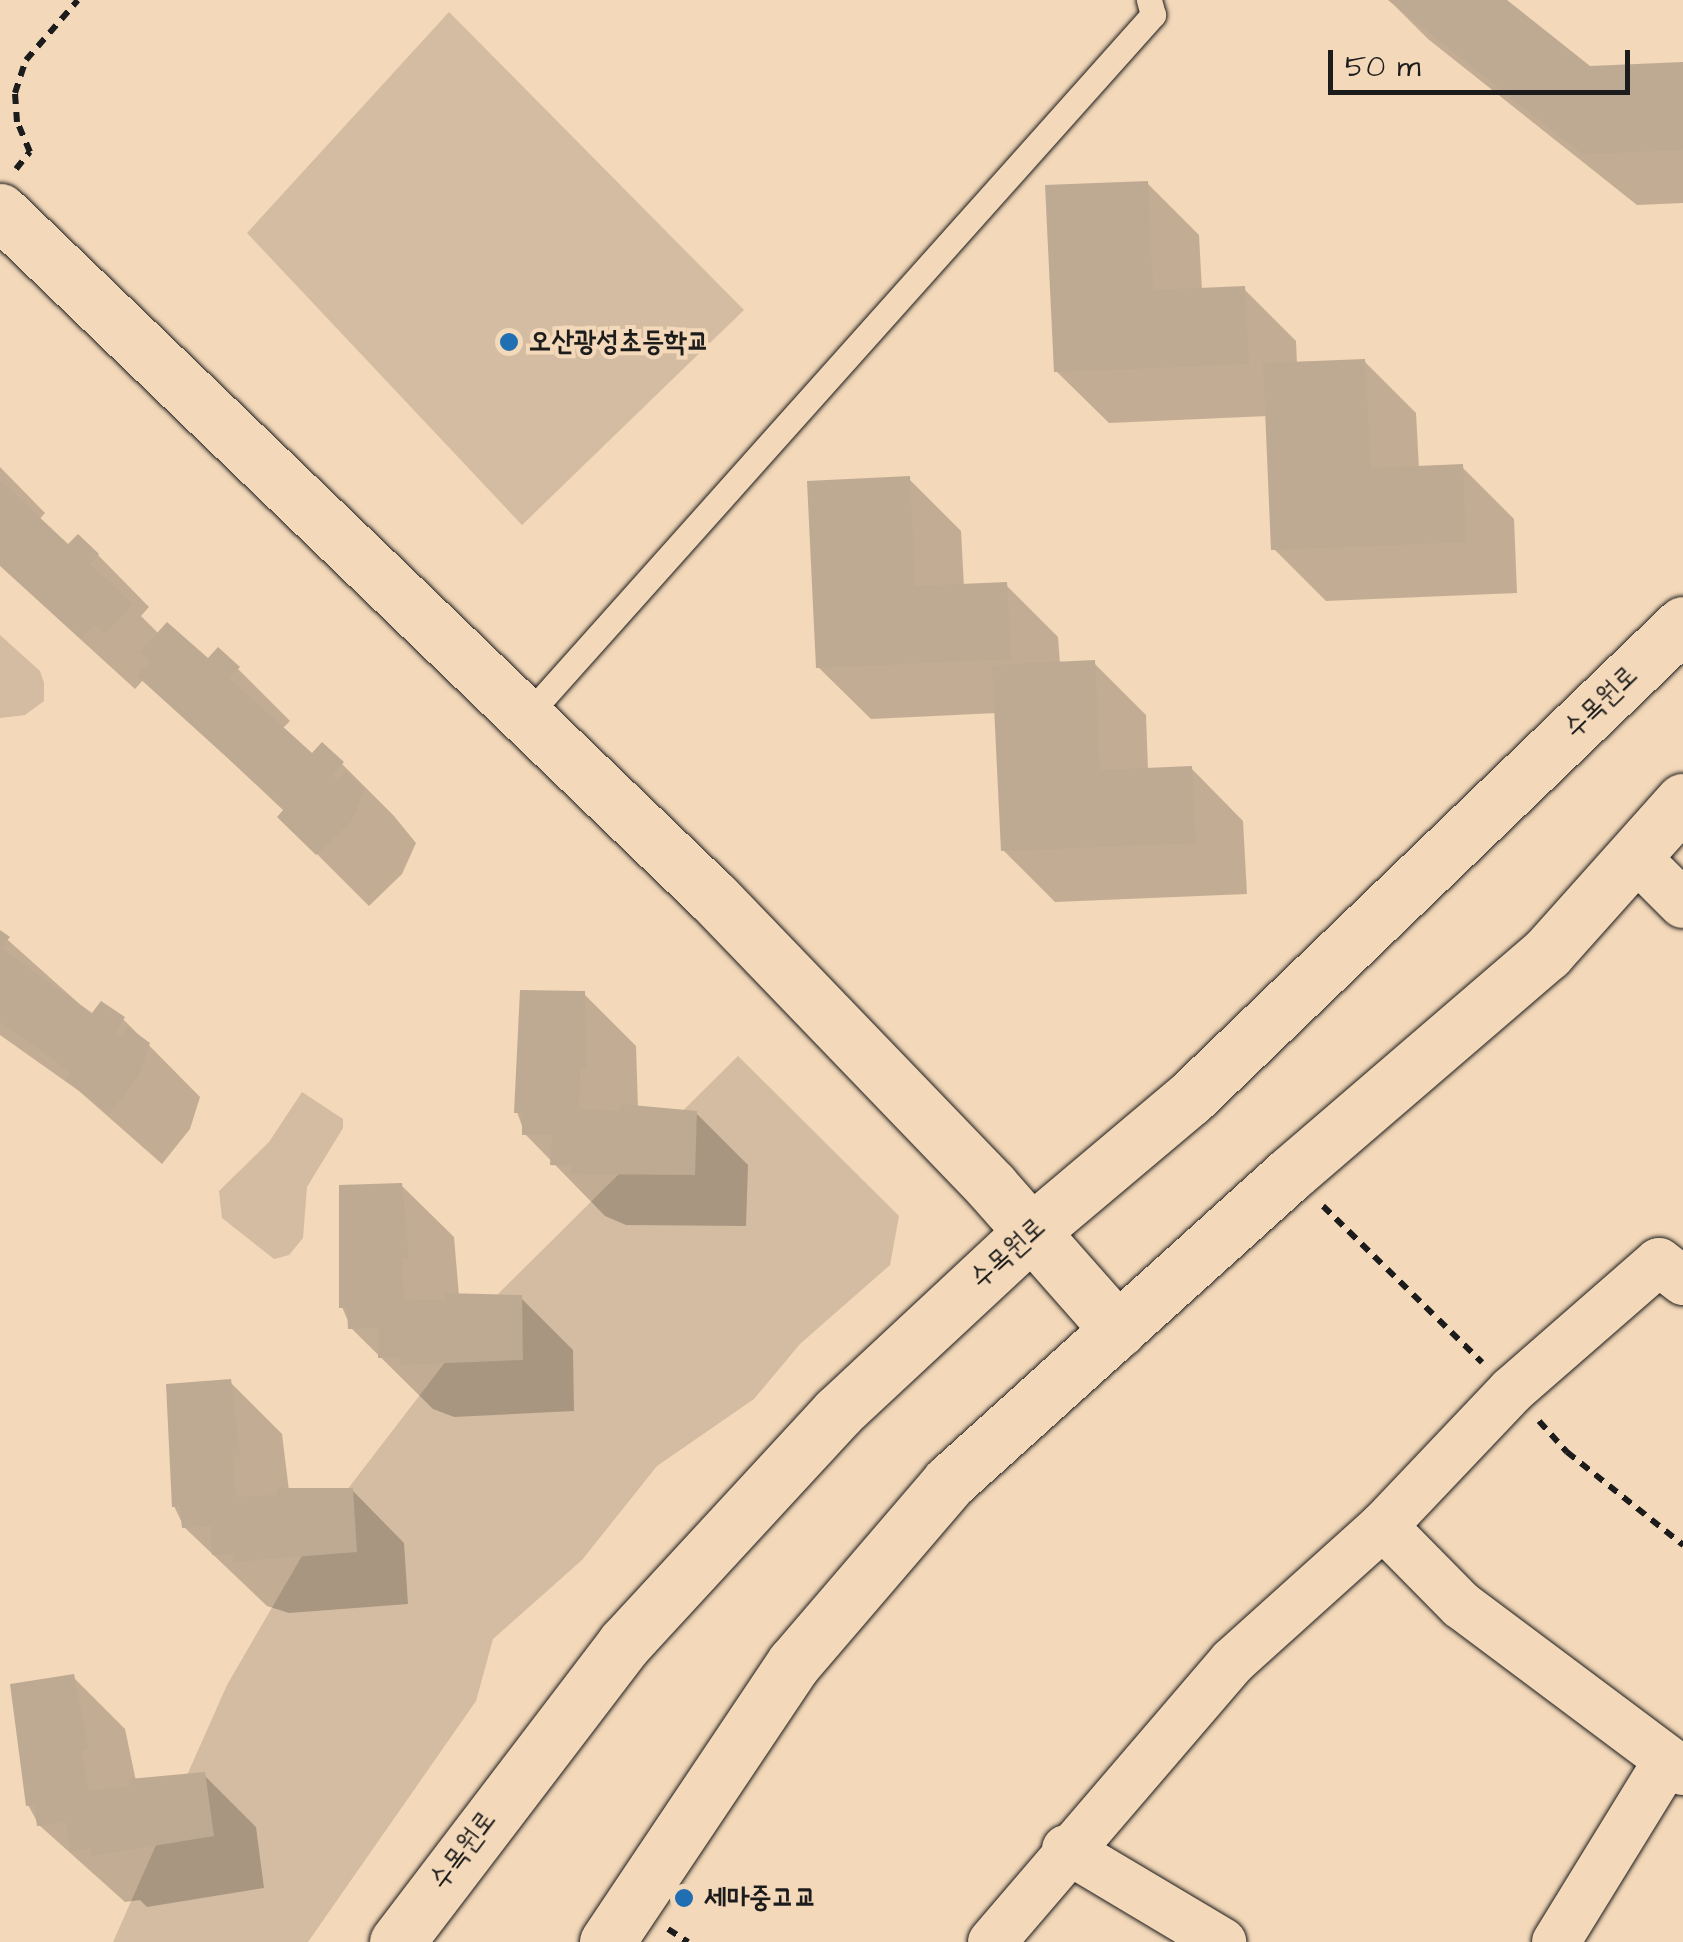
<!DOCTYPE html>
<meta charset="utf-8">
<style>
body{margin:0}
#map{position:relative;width:1683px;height:1942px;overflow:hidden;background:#f3d8b9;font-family:"Architects Daughter","Poor Story",sans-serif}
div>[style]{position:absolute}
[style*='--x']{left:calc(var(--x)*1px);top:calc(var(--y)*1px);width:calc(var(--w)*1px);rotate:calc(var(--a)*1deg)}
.green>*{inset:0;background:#d3bca2}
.shadow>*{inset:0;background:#0003}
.building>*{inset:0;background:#bea992}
.path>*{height:6px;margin-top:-3px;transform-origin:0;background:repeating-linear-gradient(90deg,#1c1c1c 0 10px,transparent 0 18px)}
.roads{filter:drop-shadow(0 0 2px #1c1c1c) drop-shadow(0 0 2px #1c1c1c)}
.lane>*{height:25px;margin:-12.5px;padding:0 12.5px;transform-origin:12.5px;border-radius:12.5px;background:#f3d8b9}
.street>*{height:48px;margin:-24px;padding:0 24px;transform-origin:24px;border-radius:24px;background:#f3d8b9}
.secondary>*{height:55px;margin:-27.5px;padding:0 27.5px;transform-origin:27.5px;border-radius:27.5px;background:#f3d8b9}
.dots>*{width:28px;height:28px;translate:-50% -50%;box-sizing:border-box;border:5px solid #f3d8b9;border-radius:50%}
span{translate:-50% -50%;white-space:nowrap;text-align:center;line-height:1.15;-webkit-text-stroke:8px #f3d8b9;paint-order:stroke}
.poi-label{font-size:28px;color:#1c1c1c;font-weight:700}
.left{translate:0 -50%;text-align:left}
.street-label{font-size:28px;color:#1c1c1c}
.scale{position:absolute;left:1328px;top:50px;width:302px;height:45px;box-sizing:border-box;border:5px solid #1c1c1c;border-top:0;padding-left:12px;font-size:30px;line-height:35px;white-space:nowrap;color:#1c1c1c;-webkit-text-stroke:8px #f3d8b9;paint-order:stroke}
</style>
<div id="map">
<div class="green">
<i style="clip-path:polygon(449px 12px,744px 310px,522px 525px,247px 233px)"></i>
<i style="clip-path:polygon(0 635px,40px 671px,44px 683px,44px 701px,25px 715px,0 718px)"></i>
<i style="clip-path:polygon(738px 1056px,899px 1216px,890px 1265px,800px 1344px,754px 1399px,657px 1466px,582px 1560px,493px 1639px,476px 1701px,308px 1942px,113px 1942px,227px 1685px,320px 1525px,496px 1296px)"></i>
<i style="clip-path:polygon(302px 1092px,343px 1119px,343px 1128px,307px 1187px,303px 1238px,289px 1255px,274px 1259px,222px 1218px,219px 1191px,269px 1142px)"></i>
</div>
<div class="shadow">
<i style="clip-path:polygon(1389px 0,1503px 0,1589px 68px,1683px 64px,1683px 203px,1637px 205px,1428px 39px)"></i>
<i style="clip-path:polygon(1147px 183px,1199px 235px,1202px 291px,1244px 289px,1296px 341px,1297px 364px,1364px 361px,1416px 413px,1419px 469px,1462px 467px,1514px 519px,1517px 593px,1326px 601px,1274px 549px,1268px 416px,1109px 423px,1056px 371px)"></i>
<i style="clip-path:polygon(0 467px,45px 513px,38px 521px,68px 548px,98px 555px,149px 607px,141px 616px,159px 634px,208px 662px,238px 669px,290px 721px,282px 729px,312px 756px,342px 764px,394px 816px,416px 843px,402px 874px,369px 906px,280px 817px,285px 812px,144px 679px,135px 689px,0 566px)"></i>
<i style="clip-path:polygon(909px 479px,961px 531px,964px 587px,1006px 585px,1058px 637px,1060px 664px,1094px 663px,1146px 715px,1148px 770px,1191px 768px,1243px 821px,1247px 894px,1055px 902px,1003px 850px,997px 713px,871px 719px,818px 667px)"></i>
<i style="clip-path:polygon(0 933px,93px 1016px,123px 1019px,200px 1097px,190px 1129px,162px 1164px,79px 1091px,0 1035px)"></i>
<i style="clip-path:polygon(584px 994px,636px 1046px,638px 1108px,696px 1113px,748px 1165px,746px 1226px,626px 1225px,605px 1216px,525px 1134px,517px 1112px)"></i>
<i style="clip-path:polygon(401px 1185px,454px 1237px,459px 1296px,521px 1298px,573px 1350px,574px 1411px,454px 1417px,433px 1409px,351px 1328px,342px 1307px)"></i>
<i style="clip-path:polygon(230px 1382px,282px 1434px,289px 1491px,352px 1490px,404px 1543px,408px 1604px,289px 1613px,267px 1606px,184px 1527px,174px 1506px)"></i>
<i style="clip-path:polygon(73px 1677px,125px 1729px,136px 1781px,204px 1775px,256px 1827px,264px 1888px,147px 1907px,140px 1900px,125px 1902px,39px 1825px,28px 1805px)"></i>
</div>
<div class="building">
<i style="clip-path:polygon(1388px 0,1507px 0,1590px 66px,1683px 62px,1683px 150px,1582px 154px)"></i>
<i style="clip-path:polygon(1148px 181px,1153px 290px,1245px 286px,1249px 364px,1054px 372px,1045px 185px)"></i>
<i style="clip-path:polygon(1365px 359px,1371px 468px,1463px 464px,1466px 542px,1271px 550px,1263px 363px)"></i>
<i style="clip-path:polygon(910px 476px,915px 586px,1007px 582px,1011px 659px,816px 668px,807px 481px)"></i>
<i style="clip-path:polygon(0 480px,68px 544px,78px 534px,99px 554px,90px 564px,133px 604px,105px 634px,95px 624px,81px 639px,0 565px)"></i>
<i style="clip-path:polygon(167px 622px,208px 658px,218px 647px,240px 667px,229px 678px,312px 753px,322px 742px,344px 762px,332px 775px,338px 780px,346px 772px,365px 789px,351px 822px,316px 855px,277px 817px,284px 809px,137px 676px,150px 661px,140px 652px)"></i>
<i style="clip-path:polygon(1095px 660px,1100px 770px,1192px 766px,1196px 843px,1001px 851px,992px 665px)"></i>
<i style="clip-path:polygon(0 930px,10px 937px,1px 948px,92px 1013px,101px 1001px,125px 1017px,115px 1032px,121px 1036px,128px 1027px,150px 1043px,139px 1076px,109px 1114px,66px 1080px,71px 1072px,0 1022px)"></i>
<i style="clip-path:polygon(520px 990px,585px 991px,587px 1068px,580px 1068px,579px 1109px,620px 1111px,621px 1104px,697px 1111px,695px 1175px,571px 1174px,571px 1166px,550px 1165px,552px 1135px,522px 1135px,522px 1113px,514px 1113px)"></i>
<i style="clip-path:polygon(402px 1183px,409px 1259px,402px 1259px,404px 1301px,446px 1300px,445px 1293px,522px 1295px,523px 1360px,400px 1365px,400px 1358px,378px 1358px,378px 1328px,348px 1329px,347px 1308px,339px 1308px,339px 1185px)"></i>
<i style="clip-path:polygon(231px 1379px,240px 1455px,233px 1456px,236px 1497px,277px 1495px,277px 1488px,353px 1488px,357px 1552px,234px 1562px,233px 1554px,212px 1555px,211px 1526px,182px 1528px,180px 1507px,172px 1507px,166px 1384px)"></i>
<i style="clip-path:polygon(74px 1674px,89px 1749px,82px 1750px,89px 1791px,130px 1786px,129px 1779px,205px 1772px,214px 1836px,92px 1856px,91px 1848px,70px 1851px,66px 1822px,37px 1826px,34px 1805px,26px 1806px,10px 1684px)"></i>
</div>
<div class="path">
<i style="--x:16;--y:169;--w:22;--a:-51"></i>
<i style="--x:30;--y:152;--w:33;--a:-113"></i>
<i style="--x:17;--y:122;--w:29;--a:-94"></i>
<i style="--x:15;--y:93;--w:35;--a:-72"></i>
<i style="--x:26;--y:60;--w:79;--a:-49.1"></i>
<i style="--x:1323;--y:1206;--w:223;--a:44.5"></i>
<i style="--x:1539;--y:1421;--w:42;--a:47.9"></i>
<i style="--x:1567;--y:1452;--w:149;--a:38.7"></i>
<i style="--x:668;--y:1929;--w:24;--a:33"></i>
</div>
<div class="roads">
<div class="lane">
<i style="--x:525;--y:718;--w:943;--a:-48.23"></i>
<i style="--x:1153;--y:15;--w:16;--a:-105"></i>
</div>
<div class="street">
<i style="--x:1637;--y:858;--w:65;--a:45"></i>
<i style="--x:1383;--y:1526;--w:111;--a:45.4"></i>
<i style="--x:1461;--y:1605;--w:277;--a:36.8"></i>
<i style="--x:1066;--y:1849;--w:182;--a:30.8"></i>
<i style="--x:992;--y:1942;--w:370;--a:-49.4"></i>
<i style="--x:1233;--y:1661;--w:202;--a:-42"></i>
<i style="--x:1383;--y:1526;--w:186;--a:-46.5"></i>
<i style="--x:1511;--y:1391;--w:196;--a:-41.1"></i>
<i style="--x:1659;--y:1262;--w:31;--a:38"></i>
<i style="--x:1556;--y:1942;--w:210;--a:-58.4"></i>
</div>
<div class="secondary">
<i style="--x:0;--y:211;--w:991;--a:43.9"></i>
<i style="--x:714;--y:898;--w:400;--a:46.1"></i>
<i style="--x:991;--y:1186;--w:192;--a:48.6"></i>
<i style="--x:397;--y:1942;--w:375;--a:-52.7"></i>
<i style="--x:624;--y:1644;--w:316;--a:-47.3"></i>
<i style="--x:838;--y:1412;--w:265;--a:-43"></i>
<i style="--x:1032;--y:1231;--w:205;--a:-40.1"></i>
<i style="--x:1189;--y:1099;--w:685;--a:-43.88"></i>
<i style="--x:607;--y:1942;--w:336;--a:-56.2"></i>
<i style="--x:794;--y:1663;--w:238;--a:-49.4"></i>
<i style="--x:949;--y:1482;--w:460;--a:-42.1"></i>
<i style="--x:1290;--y:1174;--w:339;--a:-40.7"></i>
<i style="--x:1547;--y:953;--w:204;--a:-48.2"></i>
</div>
</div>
<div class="dots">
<i style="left:509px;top:342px;background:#1f6fb2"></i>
<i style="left:684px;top:1898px;background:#1f6fb2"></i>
</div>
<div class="poi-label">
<span class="left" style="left:529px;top:342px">오산광성초등학교</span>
<span class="left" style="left:704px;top:1898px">세마중고교</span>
</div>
<div class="street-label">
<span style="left:1601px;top:702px;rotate:-44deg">수목원로</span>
<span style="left:1008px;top:1253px;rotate:-42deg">수목원로</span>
<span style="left:463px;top:1850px;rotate:-53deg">수목원로</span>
</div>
<div class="scale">50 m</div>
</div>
